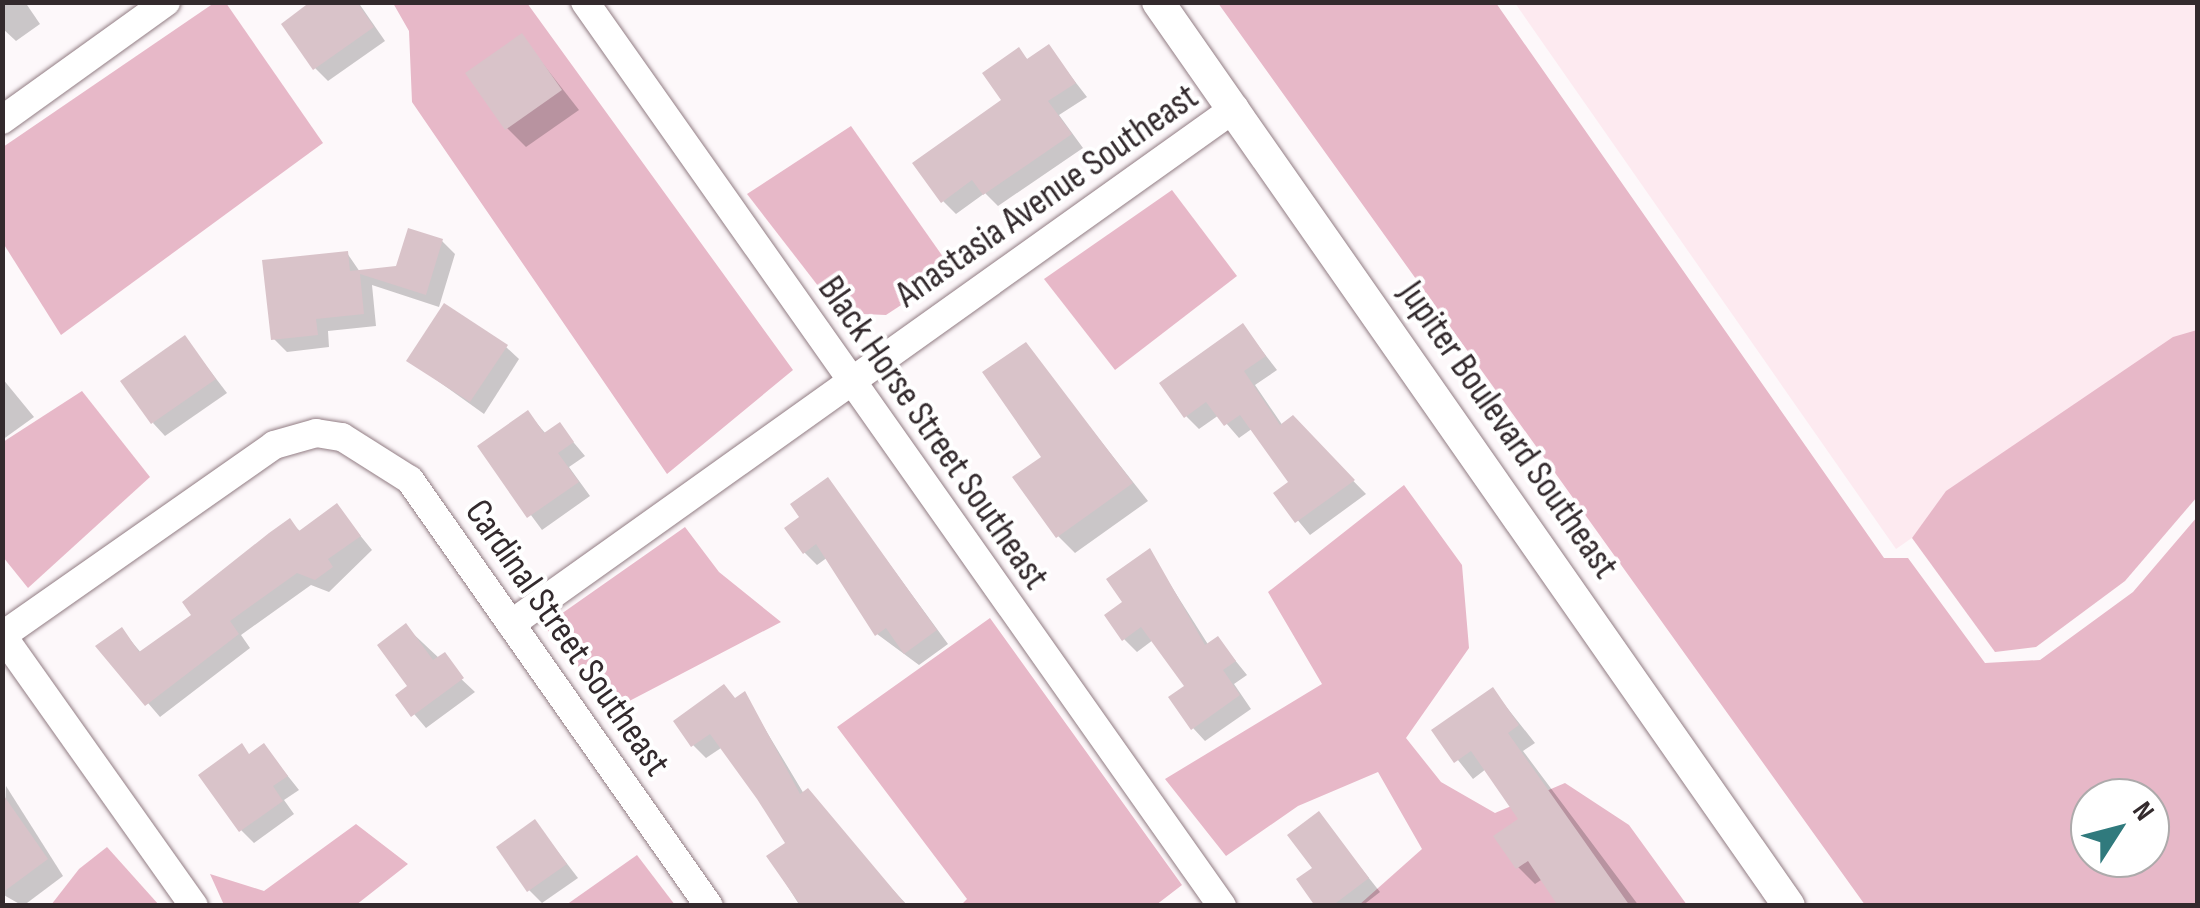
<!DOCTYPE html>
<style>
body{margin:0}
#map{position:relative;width:2200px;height:908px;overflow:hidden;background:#fdf8fa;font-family:"Sofia Sans Condensed",sans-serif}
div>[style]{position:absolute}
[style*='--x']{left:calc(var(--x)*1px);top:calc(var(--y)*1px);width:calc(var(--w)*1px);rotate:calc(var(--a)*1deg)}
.built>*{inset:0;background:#fdeaf0}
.green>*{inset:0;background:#e7b8c8}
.shadow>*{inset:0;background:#0003}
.building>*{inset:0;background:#d9c3c9}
.roads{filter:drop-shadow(0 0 2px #927d84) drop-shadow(0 0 2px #927d84)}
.minor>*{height:28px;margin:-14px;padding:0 14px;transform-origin:14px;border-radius:14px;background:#fff}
.tertiary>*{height:32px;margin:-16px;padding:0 16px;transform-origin:16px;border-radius:16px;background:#fff}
span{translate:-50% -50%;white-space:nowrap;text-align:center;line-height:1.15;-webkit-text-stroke:8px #fff;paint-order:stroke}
.street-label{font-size:38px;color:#332a2d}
.frame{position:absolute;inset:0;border:5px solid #332a2d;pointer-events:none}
.north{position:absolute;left:2070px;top:778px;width:100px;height:100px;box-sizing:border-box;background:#fff;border:2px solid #adaaab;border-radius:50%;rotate:54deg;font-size:28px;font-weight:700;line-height:40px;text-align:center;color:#332a2d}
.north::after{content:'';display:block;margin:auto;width:35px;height:45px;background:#307a7d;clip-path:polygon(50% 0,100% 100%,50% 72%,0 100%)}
</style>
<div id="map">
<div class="built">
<i style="clip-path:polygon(1515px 3px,2197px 3px,2197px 339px,1896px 549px)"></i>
</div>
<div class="green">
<i style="clip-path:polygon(214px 3px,226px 3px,323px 143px,61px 335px,3px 243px,3px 147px)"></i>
<i style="clip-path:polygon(393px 3px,527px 3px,793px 370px,667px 474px,412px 102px,409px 31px)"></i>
<i style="clip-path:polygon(evenodd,1218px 3px,1496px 3px,1884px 558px,1908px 558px,1985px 663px,2040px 660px,2133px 592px,2197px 517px,2197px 905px,1865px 905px,1218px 3px,2090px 798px,2150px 798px,2150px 858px,2090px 858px,2090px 798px)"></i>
<i style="clip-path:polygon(851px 126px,953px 271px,886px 315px,839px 313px,747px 194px)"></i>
<i style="clip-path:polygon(1172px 190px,1237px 276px,1115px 370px,1044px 279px)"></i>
<i style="clip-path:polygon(2197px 330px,2197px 497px,2125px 581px,2036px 647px,1995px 652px,1912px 538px,1946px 491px,2173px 337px)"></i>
<i style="clip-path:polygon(82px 391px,150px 477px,28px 588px,3px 557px,3px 442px)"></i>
<i style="clip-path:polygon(1404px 485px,1462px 565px,1469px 648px,1406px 738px,1441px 782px,1495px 813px,1565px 783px,1629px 825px,1687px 905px,1359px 905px,1422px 849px,1378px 772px,1298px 806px,1226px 856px,1165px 779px,1322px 684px,1268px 592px)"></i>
<i style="clip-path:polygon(685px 527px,719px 572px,781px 622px,614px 709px,544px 626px)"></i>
<i style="clip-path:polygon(990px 618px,1182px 885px,1156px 905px,961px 905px,967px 899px,837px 727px)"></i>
<i style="clip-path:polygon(356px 824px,408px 864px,356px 905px,224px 905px,210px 874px,264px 891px)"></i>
<i style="clip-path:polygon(107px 847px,159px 905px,51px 905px,79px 869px)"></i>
<i style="clip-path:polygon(637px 855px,675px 905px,566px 905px)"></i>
</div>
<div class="shadow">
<i style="clip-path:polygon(2px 2px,25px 2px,40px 24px,16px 41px,2px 28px)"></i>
<i style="clip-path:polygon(315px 2px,358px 2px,385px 41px,328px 81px,315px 68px)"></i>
<i style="clip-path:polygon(522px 37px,579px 110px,526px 147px,507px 128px)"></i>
<i style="clip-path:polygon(1049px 48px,1087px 97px,1059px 115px,1083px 148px,998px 206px,985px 193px,956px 214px,943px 201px,1004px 100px,1018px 50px,1029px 61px)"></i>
<i style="clip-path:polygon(442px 241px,455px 254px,439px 307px,372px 285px,376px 326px,328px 331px,329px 347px,287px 352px,274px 339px,347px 253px,360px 272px,398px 268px)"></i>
<i style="clip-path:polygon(1243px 326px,1277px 370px,1255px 385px,1283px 426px,1293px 419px,1366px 494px,1310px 535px,1276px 494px,1292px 482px,1253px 428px,1239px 438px,1219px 415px,1199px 429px,1186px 416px)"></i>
<i style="clip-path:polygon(185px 338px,227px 393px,165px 436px,153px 423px)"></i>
<i style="clip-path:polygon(1025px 345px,1148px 501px,1075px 553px,1058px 536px)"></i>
<i style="clip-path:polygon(506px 347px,519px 359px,484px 414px,410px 361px)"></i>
<i style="clip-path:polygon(2px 378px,34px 417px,2px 440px)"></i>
<i style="clip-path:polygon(528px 413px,546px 434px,559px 425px,585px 456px,569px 467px,590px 496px,542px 530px,480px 446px)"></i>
<i style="clip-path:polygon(828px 480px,948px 644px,919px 665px,877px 634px,828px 557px,817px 565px,804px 552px,803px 518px)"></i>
<i style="clip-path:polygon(337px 507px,372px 550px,329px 592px,311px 585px,241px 635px,250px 648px,160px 717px,99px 646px,122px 630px,142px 654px,195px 616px,289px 521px,301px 532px)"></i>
<i style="clip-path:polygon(1149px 551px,1209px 646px,1218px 639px,1247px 675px,1234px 684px,1251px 709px,1205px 741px,1193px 728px,1187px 687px,1153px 640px,1137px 652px,1124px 639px,1125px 602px)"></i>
<i style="clip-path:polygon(406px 627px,475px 692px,426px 728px,398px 695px,411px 686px)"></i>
<i style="clip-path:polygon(1493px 690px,1535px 743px,1523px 751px,1639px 906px,1566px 906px,1544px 878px,1535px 884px,1518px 867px,1522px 820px,1486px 769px,1473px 779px,1435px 731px)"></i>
<i style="clip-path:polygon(744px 694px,804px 794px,908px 906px,800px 906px,769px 857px,788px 843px,759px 798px,721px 748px,706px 758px,693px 745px)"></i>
<i style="clip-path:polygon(264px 746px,299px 790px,284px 800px,294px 814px,254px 843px,241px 830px,251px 756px)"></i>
<i style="clip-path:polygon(6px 786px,63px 876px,23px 906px,2px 894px)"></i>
<i style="clip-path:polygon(1319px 815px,1380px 892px,1362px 906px,1318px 906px)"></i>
<i style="clip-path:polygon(535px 822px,578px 878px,542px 903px,529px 890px)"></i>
</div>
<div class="building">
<i style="clip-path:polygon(310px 2px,357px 2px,374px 27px,313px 70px,281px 24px)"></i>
<i style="clip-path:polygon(522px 33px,562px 90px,505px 130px,465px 73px)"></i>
<i style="clip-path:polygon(1049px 44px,1076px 83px,1048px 101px,1072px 134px,983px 195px,972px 180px,941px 203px,912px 163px,1001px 100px,982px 73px,1019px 47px,1027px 59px)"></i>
<i style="clip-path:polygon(408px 228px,443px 239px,426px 295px,360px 274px,364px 314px,316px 319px,318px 335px,271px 340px,262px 260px,348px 251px,350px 271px,396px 266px)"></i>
<i style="clip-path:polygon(444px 303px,508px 345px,470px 402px,406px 361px)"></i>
<i style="clip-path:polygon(1243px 323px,1266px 356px,1244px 371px,1280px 425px,1293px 415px,1355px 480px,1295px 523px,1273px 493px,1288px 482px,1240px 415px,1224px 426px,1206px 402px,1184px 418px,1159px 383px)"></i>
<i style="clip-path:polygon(185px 335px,216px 379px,151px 424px,120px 381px)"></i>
<i style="clip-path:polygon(1026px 342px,1133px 483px,1056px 538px,1012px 477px,1041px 457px,982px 372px)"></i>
<i style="clip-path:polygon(528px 410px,544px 433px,560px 422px,574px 442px,558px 453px,579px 482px,527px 518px,477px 446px)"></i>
<i style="clip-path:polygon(828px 477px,937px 630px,904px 654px,886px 628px,875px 636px,816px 544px,803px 554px,784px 528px,799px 517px,790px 504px)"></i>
<i style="clip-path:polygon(337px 503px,361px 536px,328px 559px,333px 567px,315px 580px,297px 573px,230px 621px,239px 634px,145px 706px,95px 646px,122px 627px,139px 652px,191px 615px,182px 602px,269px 533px,290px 518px,299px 531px)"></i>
<i style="clip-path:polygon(1150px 548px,1205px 645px,1218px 636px,1236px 661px,1223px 670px,1240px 695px,1191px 730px,1168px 697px,1184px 686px,1141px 627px,1122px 641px,1104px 615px,1122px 602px,1106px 579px)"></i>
<i style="clip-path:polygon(406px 623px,433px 660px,445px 652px,464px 678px,411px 717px,395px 695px,407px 686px,377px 645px)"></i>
<i style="clip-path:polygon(724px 684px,735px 698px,745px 691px,800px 794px,808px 788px,907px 906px,801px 906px,766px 856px,785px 843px,757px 799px,710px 734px,691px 747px,673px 721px)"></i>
<i style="clip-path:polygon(1493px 687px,1519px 725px,1508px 733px,1630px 906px,1558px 906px,1528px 861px,1516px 869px,1493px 836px,1518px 819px,1471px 751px,1454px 763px,1431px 730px)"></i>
<i style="clip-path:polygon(242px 743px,249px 754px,264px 743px,288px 776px,273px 786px,283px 801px,239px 832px,198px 775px)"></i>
<i style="clip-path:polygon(2px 793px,48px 859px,2px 893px)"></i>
<i style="clip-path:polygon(1319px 811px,1369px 878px,1332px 906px,1315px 906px,1296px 879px,1312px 868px,1287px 835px)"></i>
<i style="clip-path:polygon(535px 819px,567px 864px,527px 892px,496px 847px)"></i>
</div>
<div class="roads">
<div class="minor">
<i style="--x:585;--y:2;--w:1106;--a:54.83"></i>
<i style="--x:2;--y:120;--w:202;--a:-35.7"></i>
<i style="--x:511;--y:624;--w:889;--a:-35.48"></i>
<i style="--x:2;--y:635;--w:332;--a:54.7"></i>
<i style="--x:3;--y:635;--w:331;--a:-35"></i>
<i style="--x:274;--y:445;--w:44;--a:-15.9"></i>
<i style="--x:316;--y:433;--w:26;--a:9"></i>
<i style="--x:342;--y:437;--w:80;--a:32.3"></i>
<i style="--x:410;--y:480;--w:520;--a:54.94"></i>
</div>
<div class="tertiary">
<i style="--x:1158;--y:2;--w:1102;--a:55.08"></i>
</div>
</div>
<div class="street-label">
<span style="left:1047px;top:196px;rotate:-35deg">Anastasia Avenue Southeast</span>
<span style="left:1508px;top:430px;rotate:55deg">Jupiter Boulevard Southeast</span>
<span style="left:933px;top:433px;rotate:55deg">Black Horse Street Southeast</span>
<span style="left:567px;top:638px;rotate:55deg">Cardinal Street Southeast</span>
</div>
<div class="frame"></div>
<div class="north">N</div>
</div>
